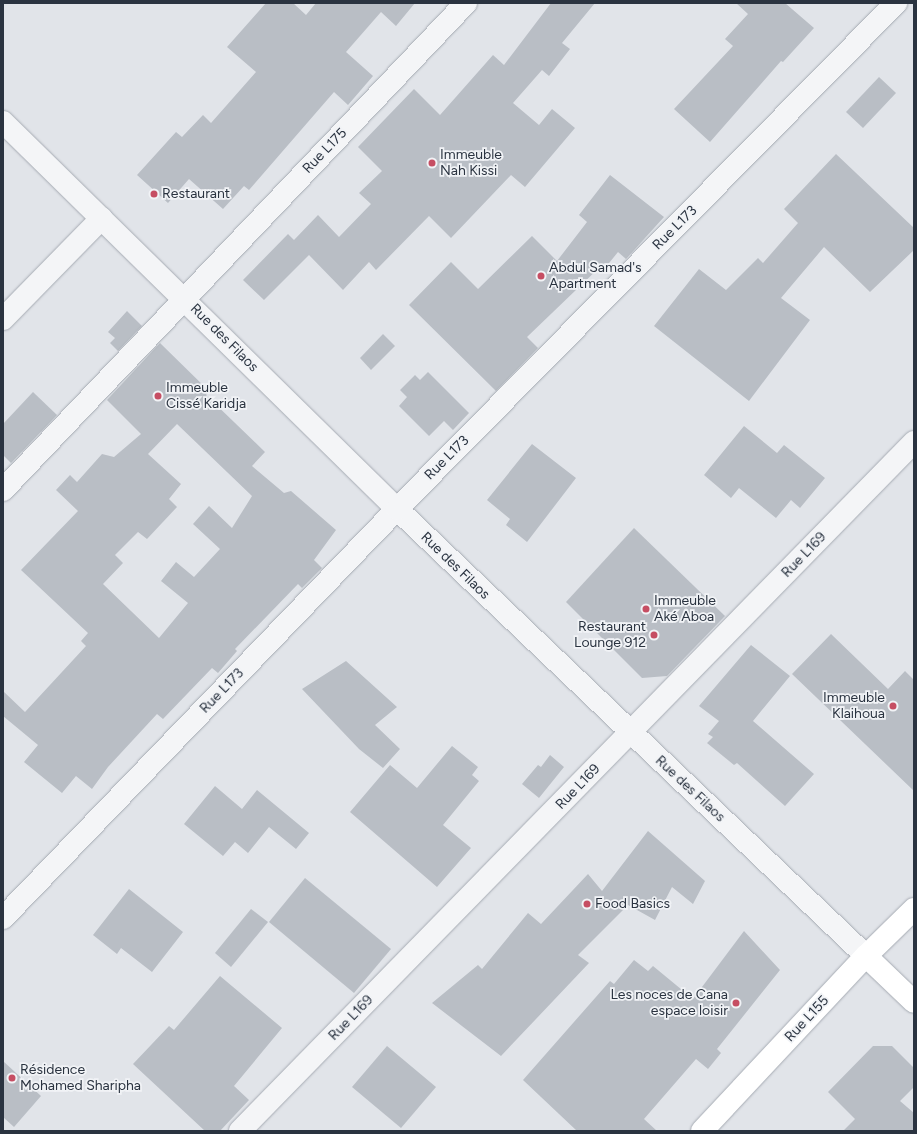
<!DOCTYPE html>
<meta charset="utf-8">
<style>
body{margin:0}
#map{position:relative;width:917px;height:1134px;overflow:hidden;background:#e1e4e9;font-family:Figtree,sans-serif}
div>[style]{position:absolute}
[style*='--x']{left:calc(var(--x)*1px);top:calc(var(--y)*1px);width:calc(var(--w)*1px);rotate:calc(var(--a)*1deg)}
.building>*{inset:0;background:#b9bec5}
.roads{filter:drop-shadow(0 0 1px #a6abb3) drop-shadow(0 0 1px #a6abb3)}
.street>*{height:22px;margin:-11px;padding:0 11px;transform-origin:11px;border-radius:11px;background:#f4f5f7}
.secondary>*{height:22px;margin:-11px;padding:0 11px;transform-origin:11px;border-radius:11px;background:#fff}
.dots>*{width:11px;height:11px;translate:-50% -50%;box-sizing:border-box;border:2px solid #f1f3f6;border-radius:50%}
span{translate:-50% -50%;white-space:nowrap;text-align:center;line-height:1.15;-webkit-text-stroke:3.5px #f1f3f6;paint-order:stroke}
.street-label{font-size:14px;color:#2a3340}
.poi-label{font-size:14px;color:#2a3340}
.left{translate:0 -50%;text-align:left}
.right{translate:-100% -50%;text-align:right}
.frame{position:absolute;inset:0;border:4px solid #2a3340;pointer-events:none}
</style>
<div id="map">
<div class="building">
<i style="clip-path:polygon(266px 3px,293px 3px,306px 15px,316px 3px,415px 3px,396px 26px,381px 12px,346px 52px,373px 76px,348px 105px,334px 92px,249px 190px,244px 186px,223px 209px,189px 179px,168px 203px,137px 175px,176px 132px,182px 137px,203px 115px,211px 123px,256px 72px,227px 47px)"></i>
<i style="clip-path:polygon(551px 3px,595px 3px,562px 43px,570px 49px,549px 76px,542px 70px,513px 103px,539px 125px,552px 109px,575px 128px,525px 187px,511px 175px,451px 238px,429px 216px,376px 270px,369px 262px,343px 290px,309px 255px,264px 300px,243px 280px,288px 234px,294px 240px,318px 215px,339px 237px,371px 204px,359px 193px,382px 171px,358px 147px,414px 89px,440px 115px,493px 55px,504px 65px)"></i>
<i style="clip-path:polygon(736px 3px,785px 3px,814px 28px,783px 62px,781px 61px,710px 142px,674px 109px,733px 46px,725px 39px,748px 14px)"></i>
<i style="clip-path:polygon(879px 77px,896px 93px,863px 128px,846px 112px)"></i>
<i style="clip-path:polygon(836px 154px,914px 228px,914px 250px,870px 292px,824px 247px,781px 298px,810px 320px,749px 401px,654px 326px,699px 269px,726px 290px,758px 258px,763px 263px,798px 223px,784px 209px)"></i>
<i style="clip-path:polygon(610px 175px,664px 217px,626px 259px,618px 252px,605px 268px,602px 265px,527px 337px,538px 348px,496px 391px,409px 305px,451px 262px,478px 289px,532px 236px,557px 261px,587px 222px,579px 215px)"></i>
<i style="clip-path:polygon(127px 311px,142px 326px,118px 351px,110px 343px,115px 338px,108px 332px)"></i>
<i style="clip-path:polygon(383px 334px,395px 346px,371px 370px,360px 358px)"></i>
<i style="clip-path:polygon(evenodd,160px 343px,209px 391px,206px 395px,265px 452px,252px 466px,284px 493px,291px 491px,336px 530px,314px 560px,322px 568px,302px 588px,298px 584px,235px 649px,237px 651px,218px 673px,212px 668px,163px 719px,157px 714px,108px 767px,92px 789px,76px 776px,62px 793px,24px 762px,38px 745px,3px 716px,3px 691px,25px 712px,86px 646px,81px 641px,88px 633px,21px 570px,78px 511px,56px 490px,70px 475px,77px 482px,102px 454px,114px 457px,141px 434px,107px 400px,160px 343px,177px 424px,252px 496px,232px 528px,209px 506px,193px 524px,220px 549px,194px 577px,176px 562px,161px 581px,188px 603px,159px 638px,103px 584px,123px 563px,115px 555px,138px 532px,147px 539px,177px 507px,169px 499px,181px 484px,148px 454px,177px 424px)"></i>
<i style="clip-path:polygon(428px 372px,469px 413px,453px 430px,444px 421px,429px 436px,399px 406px,407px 397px,400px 390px,415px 375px,420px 380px)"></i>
<i style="clip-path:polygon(33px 392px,57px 415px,11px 463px,3px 455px,3px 424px)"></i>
<i style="clip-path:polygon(744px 426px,777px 453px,784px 445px,825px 478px,800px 508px,791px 500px,776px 518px,739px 488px,731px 498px,704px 475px)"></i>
<i style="clip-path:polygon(532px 444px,576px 478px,527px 542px,506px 525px,510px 519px,487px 500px)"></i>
<i style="clip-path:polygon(634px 528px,725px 616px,667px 676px,642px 678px,566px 602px)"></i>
<i style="clip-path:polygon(831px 634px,888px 689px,905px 671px,914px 680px,914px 791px,792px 674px)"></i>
<i style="clip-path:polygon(751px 645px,790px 676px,753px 721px,814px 774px,785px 806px,737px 763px,734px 765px,707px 743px,713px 737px,708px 734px,719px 721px,699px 706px)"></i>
<i style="clip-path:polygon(346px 661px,397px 707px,375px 725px,400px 749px,383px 768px,359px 749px,302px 689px)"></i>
<i style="clip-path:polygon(452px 746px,478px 767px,472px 775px,479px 781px,443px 825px,471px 848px,437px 887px,350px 812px,390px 765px,417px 788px)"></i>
<i style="clip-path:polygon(550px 755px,564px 767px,539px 798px,522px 784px,538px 765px,541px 767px)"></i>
<i style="clip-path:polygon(215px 786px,242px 809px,257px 790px,309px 833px,296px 849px,269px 827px,248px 853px,235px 842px,223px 856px,184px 824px)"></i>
<i style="clip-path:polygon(648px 831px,705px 881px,693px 904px,672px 887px,655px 920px,628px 905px,578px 955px,589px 963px,501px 1056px,432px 1003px,478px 965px,482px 969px,528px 913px,541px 924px,588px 874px,602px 891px)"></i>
<i style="clip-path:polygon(305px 878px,391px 949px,354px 993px,269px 922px)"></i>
<i style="clip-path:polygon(129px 889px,183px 932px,152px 972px,121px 948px,117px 954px,93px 935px)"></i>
<i style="clip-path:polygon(251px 909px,268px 922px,231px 967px,215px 953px)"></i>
<i style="clip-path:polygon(744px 931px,780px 970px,717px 1049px,721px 1053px,708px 1069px,696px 1059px,644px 1119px,657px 1131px,577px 1131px,523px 1080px,610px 981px,614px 984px,634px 960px,648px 971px,653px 966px,693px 999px)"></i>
<i style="clip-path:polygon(220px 976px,282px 1028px,234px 1086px,249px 1100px,220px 1131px,205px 1131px,133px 1064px,169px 1026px,174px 1030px)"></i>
<i style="clip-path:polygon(387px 1046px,436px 1087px,401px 1128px,352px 1087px)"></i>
<i style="clip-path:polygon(873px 1046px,892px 1046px,914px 1068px,914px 1087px,900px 1101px,914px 1113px,914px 1131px,843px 1131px,855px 1119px,828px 1092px)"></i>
<i style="clip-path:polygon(3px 1061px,41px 1096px,14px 1127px,3px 1117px)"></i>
</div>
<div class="roads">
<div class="street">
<i style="--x:3;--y:122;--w:552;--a:44.49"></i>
<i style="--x:397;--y:509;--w:648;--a:43.62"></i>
<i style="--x:3;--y:319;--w:141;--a:-45.6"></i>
<i style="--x:3;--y:490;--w:672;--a:-46.45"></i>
<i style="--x:3;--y:918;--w:568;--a:-46.07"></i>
<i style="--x:397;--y:509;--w:711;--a:-45.4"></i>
<i style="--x:240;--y:1131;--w:964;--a:-45.63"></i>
</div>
<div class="secondary">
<i style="--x:866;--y:956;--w:66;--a:43.8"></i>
<i style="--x:702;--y:1131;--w:240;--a:-46.9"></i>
<i style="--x:866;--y:956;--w:67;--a:-44.4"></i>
</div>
</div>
<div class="dots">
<i style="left:432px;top:163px;background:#c64e63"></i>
<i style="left:154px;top:194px;background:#c64e63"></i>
<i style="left:541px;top:276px;background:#c64e63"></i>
<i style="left:158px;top:396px;background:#c64e63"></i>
<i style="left:646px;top:609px;background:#c64e63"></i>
<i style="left:654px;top:635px;background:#c64e63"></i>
<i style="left:893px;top:706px;background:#c64e63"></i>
<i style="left:587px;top:904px;background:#c64e63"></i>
<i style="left:736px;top:1003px;background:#c64e63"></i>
<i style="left:12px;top:1078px;background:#c64e63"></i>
</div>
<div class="street-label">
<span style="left:325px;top:151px;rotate:-46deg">Rue L175</span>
<span style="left:675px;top:228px;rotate:-45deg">Rue L173</span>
<span style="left:224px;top:338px;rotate:45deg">Rue des Filaos</span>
<span style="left:447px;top:458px;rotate:-45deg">Rue L173</span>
<span style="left:804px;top:555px;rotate:-46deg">Rue L169</span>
<span style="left:455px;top:566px;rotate:44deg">Rue des Filaos</span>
<span style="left:222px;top:691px;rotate:-46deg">Rue L173</span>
<span style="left:578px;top:787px;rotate:-46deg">Rue L169</span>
<span style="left:690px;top:789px;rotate:43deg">Rue des Filaos</span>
<span style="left:351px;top:1018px;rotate:-46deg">Rue L169</span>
<span style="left:807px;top:1019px;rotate:-47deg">Rue L155</span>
</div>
<div class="poi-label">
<span class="left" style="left:440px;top:163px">Immeuble<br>Nah Kissi</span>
<span class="left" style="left:162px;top:194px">Restaurant</span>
<span class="left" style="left:549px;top:276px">Abdul Samad's<br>Apartment</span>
<span class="left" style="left:166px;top:396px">Immeuble<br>Cissé Karidja</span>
<span class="left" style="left:654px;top:609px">Immeuble<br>Aké Aboa</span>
<span class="right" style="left:646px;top:635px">Restaurant<br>Lounge 912</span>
<span class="right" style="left:885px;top:706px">Immeuble<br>Klaihoua</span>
<span class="left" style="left:595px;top:904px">Food Basics</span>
<span class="right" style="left:728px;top:1003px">Les noces de Cana<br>espace loisir</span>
<span class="left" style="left:20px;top:1078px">Résidence<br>Mohamed Sharipha</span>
</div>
<div class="frame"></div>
</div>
